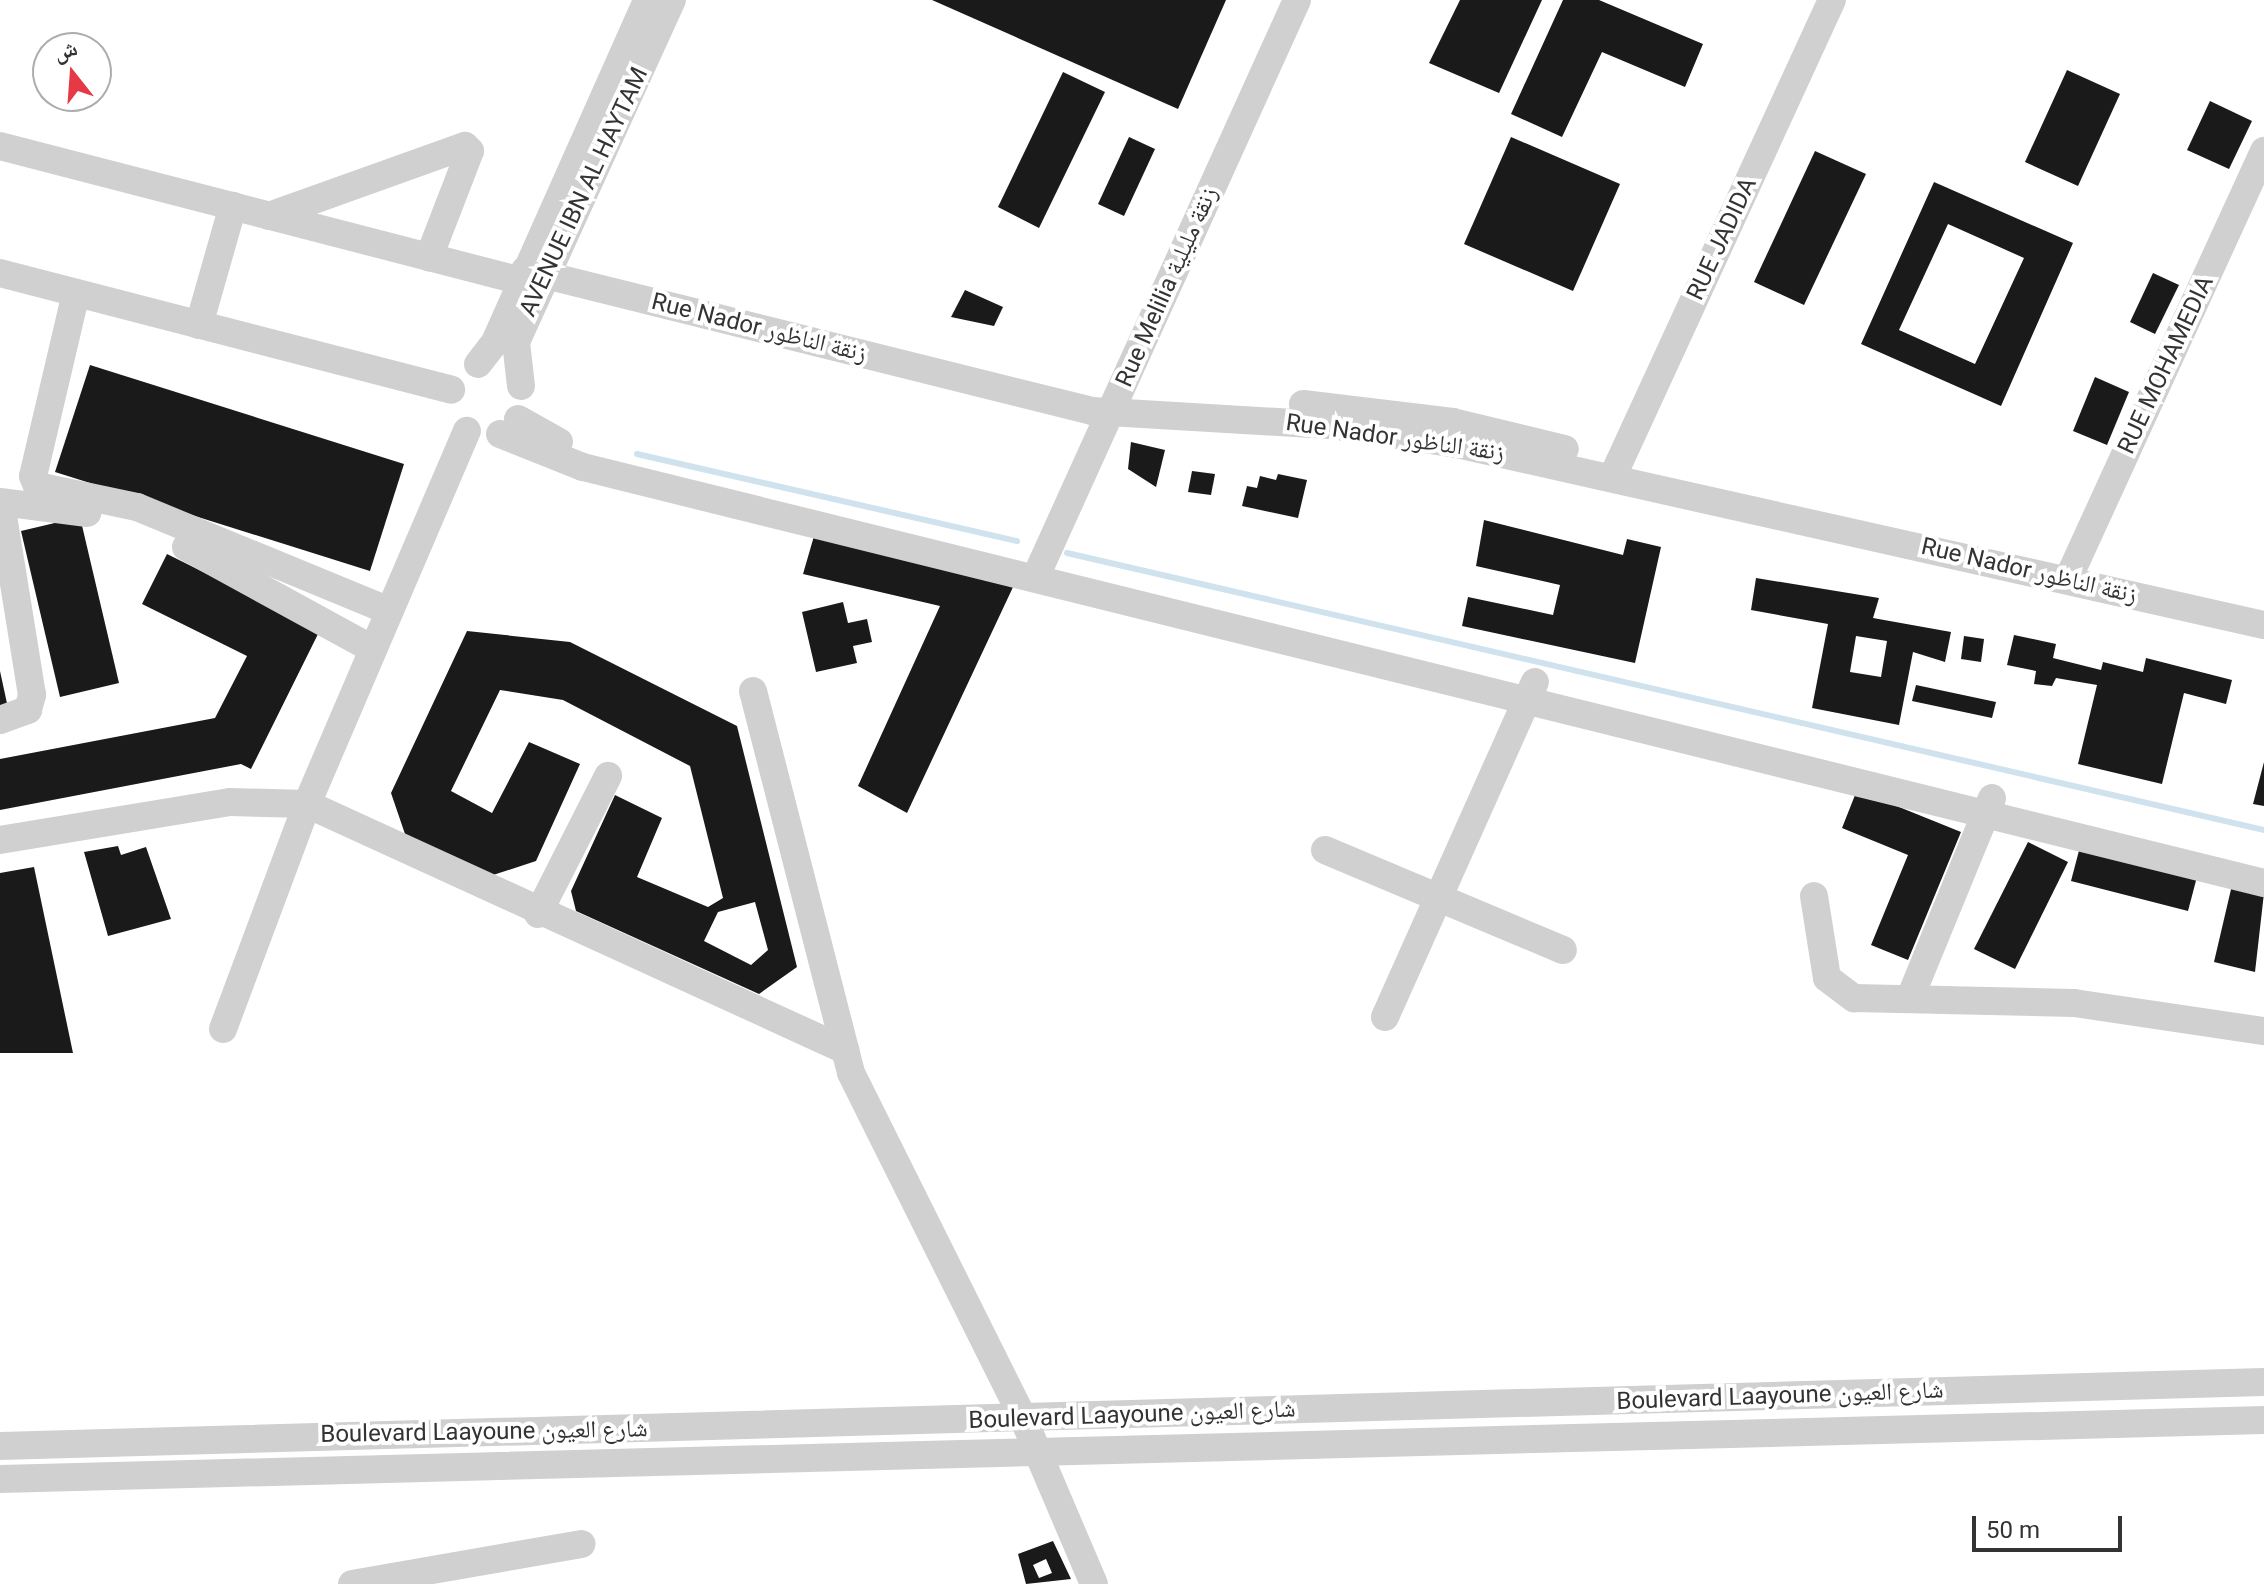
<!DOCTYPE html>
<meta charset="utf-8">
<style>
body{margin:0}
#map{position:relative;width:2264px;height:1584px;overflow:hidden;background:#fff;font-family:Roboto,"Noto Naskh Arabic",sans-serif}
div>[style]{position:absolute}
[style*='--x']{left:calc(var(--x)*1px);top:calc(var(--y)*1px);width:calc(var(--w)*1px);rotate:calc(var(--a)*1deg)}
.stream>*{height:6px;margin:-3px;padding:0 3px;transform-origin:3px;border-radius:3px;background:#cfe2ee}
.building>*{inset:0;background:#1a1a1a}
.minor>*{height:28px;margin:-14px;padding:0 14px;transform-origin:14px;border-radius:14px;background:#d0d0d0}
span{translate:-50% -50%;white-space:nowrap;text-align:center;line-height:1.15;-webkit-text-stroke:8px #fff;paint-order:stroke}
.street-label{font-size:24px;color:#333}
.north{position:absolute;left:32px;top:32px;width:80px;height:80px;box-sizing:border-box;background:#fff;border:2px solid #adadad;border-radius:50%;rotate:343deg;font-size:22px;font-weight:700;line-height:32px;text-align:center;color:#333}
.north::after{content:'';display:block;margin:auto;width:28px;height:36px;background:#e63946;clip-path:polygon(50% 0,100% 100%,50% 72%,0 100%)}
.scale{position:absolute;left:1972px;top:1516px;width:150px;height:36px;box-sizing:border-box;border:4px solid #333;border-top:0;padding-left:10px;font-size:24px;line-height:28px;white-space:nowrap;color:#333;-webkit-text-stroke:6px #fff;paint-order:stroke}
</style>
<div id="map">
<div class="stream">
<i style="--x:637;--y:454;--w:390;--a:12.9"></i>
<i style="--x:1067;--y:553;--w:1229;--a:13.03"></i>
</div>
<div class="building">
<i style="clip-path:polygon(932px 0,1226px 0,1178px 109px)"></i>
<i style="clip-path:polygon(1460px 0,1542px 0,1499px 93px,1429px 63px)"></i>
<i style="clip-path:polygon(1563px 0,1599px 0,1703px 44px,1685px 87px,1602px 52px,1562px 137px,1511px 114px)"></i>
<i style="clip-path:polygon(2067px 70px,2120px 94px,2078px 186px,2025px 162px)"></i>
<i style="clip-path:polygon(1063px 72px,1105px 92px,1039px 228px,998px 207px)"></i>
<i style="clip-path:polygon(2210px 101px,2252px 121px,2229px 169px,2187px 150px)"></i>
<i style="clip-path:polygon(1129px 137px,1155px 149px,1124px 216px,1098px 204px)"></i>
<i style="clip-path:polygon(1511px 137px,1620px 184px,1573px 291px,1464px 244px)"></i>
<i style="clip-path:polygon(1815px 151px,1866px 174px,1804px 305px,1754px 282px)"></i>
<i style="clip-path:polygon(evenodd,1934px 182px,2073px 243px,2001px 406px,1861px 344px,1934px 182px,1948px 224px,2024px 258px,1975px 364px,1899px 330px,1948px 224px)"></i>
<i style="clip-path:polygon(2153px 273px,2179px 285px,2155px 334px,2130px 322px)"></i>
<i style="clip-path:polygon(965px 290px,1003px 307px,994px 326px,951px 317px)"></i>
<i style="clip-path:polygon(90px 365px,404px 464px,370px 571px,55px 472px)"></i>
<i style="clip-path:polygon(2095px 377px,2129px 392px,2107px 445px,2073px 431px)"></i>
<i style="clip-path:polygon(1131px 442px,1165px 450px,1156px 487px,1128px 469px)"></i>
<i style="clip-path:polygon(1192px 471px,1215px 474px,1211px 495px,1188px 492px)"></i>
<i style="clip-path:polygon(1278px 474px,1307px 480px,1298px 518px,1242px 506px,1247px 486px,1257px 488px,1260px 476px,1276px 480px)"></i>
<i style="clip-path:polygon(80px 517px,119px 683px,60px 697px,21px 531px)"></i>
<i style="clip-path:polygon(1484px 520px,1623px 555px,1627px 539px,1661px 547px,1635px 663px,1462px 626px,1468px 597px,1553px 615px,1560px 585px,1476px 566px)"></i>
<i style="clip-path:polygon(814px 536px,1014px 585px,907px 813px,858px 786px,940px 606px,803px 574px)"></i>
<i style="clip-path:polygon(167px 554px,320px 630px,251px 769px,241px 764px,0 810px,0 759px,215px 718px,247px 656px,142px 604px)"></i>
<i style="clip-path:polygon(evenodd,1756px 578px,1879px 598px,1873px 618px,1951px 632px,1945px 662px,1913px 652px,1899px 725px,1812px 708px,1828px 624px,1751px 610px,1756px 578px,1856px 636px,1887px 641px,1881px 677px,1850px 672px,1856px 636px)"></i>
<i style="clip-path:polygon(843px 602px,848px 623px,867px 619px,872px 642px,853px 646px,857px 663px,816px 672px,802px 612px)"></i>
<i style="clip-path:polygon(evenodd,467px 631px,570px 642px,737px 726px,797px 967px,759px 994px,576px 911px,571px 891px,615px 795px,662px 818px,637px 877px,708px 907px,723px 898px,690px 766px,563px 700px,500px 690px,451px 791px,492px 813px,529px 742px,580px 764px,536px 861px,490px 876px,405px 834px,391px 793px,467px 631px,755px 902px,768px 950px,751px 965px,704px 941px,718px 912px,755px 902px)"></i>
<i style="clip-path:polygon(2014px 635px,2056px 644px,2053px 658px,2101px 670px,2103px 662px,2143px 672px,2146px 658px,2232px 680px,2226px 704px,2184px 693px,2162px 784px,2078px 764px,2097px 685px,2056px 678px,2052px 686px,2034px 684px,2036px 671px,2007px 665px)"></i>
<i style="clip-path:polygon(1964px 636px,1984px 639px,1981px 662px,1961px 659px)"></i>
<i style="clip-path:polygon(0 671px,8px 708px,0 709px)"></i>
<i style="clip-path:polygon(1916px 685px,1996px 702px,1992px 718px,1912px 701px)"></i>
<i style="clip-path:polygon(2264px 762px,2264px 806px,2253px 804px)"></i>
<i style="clip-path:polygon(1857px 790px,1961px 832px,1908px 960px,1871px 945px,1908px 855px,1842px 828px)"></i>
<i style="clip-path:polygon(2028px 842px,2068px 862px,2015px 969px,1974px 949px)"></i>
<i style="clip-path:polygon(2081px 843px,2198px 873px,2188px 911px,2071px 881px)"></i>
<i style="clip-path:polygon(118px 846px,121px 855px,146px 847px,171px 919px,108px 936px,84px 852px)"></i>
<i style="clip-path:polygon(34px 867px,73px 1053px,0 1053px,0 873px)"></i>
<i style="clip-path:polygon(2232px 885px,2264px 893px,2255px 972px,2214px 962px)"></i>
<i style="clip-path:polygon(evenodd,1053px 1541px,1071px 1579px,1026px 1584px,1018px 1554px,1053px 1541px,1046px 1559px,1052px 1573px,1039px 1578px,1033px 1565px,1046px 1559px)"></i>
</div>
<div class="minor">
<i style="--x:0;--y:146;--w:559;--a:14.51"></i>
<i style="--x:269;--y:216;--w:208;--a:-19.7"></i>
<i style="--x:465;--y:146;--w:7;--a:45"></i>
<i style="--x:470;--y:151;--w:114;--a:111.1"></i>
<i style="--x:525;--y:270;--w:584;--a:13.96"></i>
<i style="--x:1092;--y:411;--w:237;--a:3.4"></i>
<i style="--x:1329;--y:425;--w:129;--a:8.4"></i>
<i style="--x:1457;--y:444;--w:827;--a:12.64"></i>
<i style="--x:0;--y:273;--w:466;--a:14.5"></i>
<i style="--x:76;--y:293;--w:188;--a:103.2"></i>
<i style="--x:33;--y:476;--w:11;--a:68"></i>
<i style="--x:37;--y:486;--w:102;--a:11.9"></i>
<i style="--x:137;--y:507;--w:273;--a:22.4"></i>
<i style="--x:199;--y:325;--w:124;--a:-74.1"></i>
<i style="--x:478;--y:364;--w:28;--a:-52"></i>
<i style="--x:495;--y:342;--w:374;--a:-66"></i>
<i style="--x:521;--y:386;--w:44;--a:-96.5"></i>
<i style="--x:516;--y:342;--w:376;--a:-65.5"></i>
<i style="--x:1303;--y:404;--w:151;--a:6.8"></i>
<i style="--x:1453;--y:422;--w:115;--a:13.6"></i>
<i style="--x:518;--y:419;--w:47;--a:29.3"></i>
<i style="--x:500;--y:434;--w:89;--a:21.7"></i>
<i style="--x:583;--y:467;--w:1732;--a:13.9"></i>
<i style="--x:1612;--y:478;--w:526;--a:-65.29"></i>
<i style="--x:0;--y:502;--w:88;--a:7.2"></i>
<i style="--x:186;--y:547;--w:212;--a:28.7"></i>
<i style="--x:1037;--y:574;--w:630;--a:-65.63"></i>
<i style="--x:2068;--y:579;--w:471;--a:-65.4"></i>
<i style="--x:753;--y:691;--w:394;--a:75.6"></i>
<i style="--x:851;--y:1073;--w:388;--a:63.5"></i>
<i style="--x:1024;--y:1420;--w:178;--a:66.9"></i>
<i style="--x:0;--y:720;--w:30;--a:-20"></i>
<i style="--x:28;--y:710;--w:16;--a:-75"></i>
<i style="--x:32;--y:695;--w:194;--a:-99.2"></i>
<i style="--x:0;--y:840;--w:233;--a:-9.4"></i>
<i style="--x:230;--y:802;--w:77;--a:1.5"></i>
<i style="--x:307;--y:804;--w:592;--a:24.57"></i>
<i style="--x:1325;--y:850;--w:258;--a:22.8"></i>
<i style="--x:1814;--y:896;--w:83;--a:81"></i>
<i style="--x:1827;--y:978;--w:34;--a:37"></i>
<i style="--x:1854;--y:998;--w:220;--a:1.3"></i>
<i style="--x:2074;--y:1003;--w:192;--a:8.4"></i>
<i style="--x:538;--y:914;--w:155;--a:-63.1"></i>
<i style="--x:1910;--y:998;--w:216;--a:-67.7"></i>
<i style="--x:1385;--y:1017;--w:367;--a:-65.9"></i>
<i style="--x:223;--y:1029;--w:240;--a:-69.5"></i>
<i style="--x:307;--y:804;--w:406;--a:-66.8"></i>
<i style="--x:0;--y:1446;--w:2265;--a:-1.62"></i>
<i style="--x:0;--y:1479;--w:2265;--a:-1.49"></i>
<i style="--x:352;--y:1584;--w:233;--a:-9.9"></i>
</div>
<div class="street-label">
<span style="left:584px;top:192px;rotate:-65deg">AVENUE IBN AL HAYTAM</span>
<span style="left:1722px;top:239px;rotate:-65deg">RUE JADIDA</span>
<span style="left:1167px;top:287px;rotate:-66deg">Rue Melilia زنقة مليلية</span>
<span style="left:759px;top:328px;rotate:14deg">Rue Nador زنقة الناظور</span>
<span style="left:2166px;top:365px;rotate:-65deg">RUE MOHAMEDIA</span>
<span style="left:1395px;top:438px;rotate:8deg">Rue Nador زنقة الناظور</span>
<span style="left:2029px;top:571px;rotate:13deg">Rue Nador زنقة الناظور</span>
<span style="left:1780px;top:1396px;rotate:-2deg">Boulevard Laayoune شارع العيون</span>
<span style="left:1132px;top:1415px;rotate:-2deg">Boulevard Laayoune شارع العيون</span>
<span style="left:484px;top:1432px;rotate:-1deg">Boulevard Laayoune شارع العيون</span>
</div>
<div class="north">ش</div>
<div class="scale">50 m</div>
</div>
